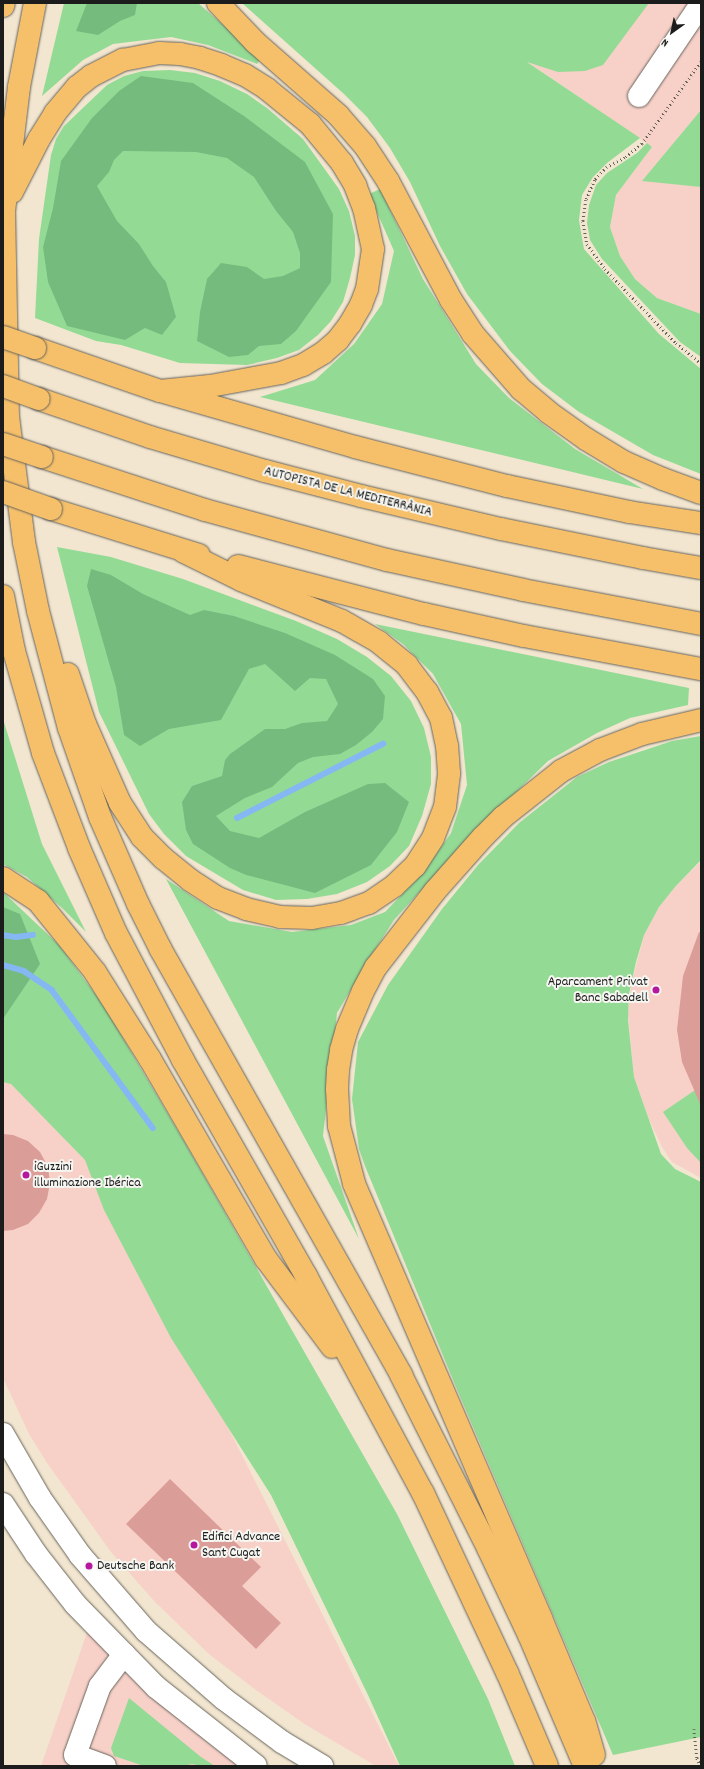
<!DOCTYPE html>
<meta charset="utf-8">
<style>
body{margin:0}
#map{position:relative;width:704px;height:1769px;overflow:hidden;background:#f2e6d0;font-family:Dekko,sans-serif}
div>[style]{position:absolute}
[style*='--x']{left:calc(var(--x)*1px);top:calc(var(--y)*1px);width:calc(var(--w)*1px);rotate:calc(var(--a)*1deg)}
.built>*{inset:0;background:#f7d1c8}
.green>*{inset:0;background:#93db95}
.forest>*{inset:0;background:#76bb7e}
.stream>*{height:5.5px;margin:-2.75px;padding:0 2.75px;transform-origin:2.75px;border-radius:2.75px;background:#85b8f2}
.building>*{inset:0;background:#db9d97}
.path>*{height:2.5px;margin-top:-1.25px;transform-origin:0;background:repeating-linear-gradient(90deg,#67635b 0 1px,transparent 0 4px)}
.roads{filter:drop-shadow(0 0 1px #67635b) drop-shadow(0 0 1px #67635b)}
.minor>*{height:22px;margin:-11px;padding:0 11px;transform-origin:11px;border-radius:11px;background:#fff}
.highway>*{height:22px;margin:-11px;padding:0 11px;transform-origin:11px;border-radius:11px;background:#f6c06b}
.bridges{filter:drop-shadow(0 0 1px #67635b) drop-shadow(0 0 1px #67635b)}
.highway-bridge>*{height:22px;margin:-11px;padding:0 11px;transform-origin:11px;border-radius:11px;background:#f6c06b}
.dots>*{width:11px;height:11px;translate:-50% -50%;box-sizing:border-box;border:2px solid #f6f6f2;border-radius:50%}
span{translate:-50% -50%;white-space:nowrap;text-align:center;line-height:1.15;-webkit-text-stroke:4px #f6f6f2;paint-order:stroke}
.street-label{font-size:14px;color:#1c1c1c}
.poi-label{font-size:14px;color:#1c1c1c}
.right{translate:-100% -50%;text-align:right}
.left{translate:0 -50%;text-align:left}
.frame{position:absolute;inset:0;border:4px solid #1c1c1c;pointer-events:none}
.north{position:absolute;left:652px;top:12px;width:40px;height:40px;-webkit-text-stroke:3px #f6f6f2;paint-order:stroke;rotate:213deg;font-size:11px;font-weight:700;line-height:16px;text-align:center;color:#1c1c1c}
.north::after{content:'';display:block;margin:auto;width:14px;height:18px;background:#1c1c1c;clip-path:polygon(50% 0,100% 100%,50% 72%,0 100%)}
</style>
<div id="map">
<div class="built">
<i style="clip-path:polygon(434px 3px,701px 3px,701px 314px,657px 298px,635px 279px,620px 256px,610px 227px,616px 195px,652px 147px,519px 56px)"></i>
<i style="clip-path:polygon(701px 861px,701px 1178px,672px 1162px,662px 1147px,648px 1117px,634px 1077px,628px 1015px,631px 985px,644px 935px,659px 907px,675px 887px)"></i>
<i style="clip-path:polygon(34px 1046px,202px 1376px,399px 1766px,376px 1766px,306px 1725px,256px 1690px,210px 1655px,155px 1602px,111px 1552px,47px 1463px,29px 1434px,3px 1378px,3px 1061px)"></i>
<i style="clip-path:polygon(91px 1621px,256px 1766px,41px 1766px)"></i>
</div>
<div class="green">
<i style="clip-path:polygon(64px 3px,198px 3px,261px 58px,257px 64px,208px 45px,171px 37px,113px 44px,83px 60px,42px 96px)"></i>
<i style="clip-path:polygon(242px 3px,649px 3px,603px 65px,585px 71px,558px 72px,527px 62px,640px 138px,607px 163px,593px 177px,582px 195px,579px 220px,582px 238px,584px 249px,659px 334px,701px 369px,701px 474px,653px 455px,579px 412px,542px 384px,510px 351px,467px 294px,440px 246px,410px 182px,390px 148px,367px 117px,344px 94px)"></i>
<i style="clip-path:polygon(170px 70px,195px 73px,220px 81px,247px 94px,267px 108px,303px 139px,339px 189px,349px 211px,355px 236px,355px 255px,350px 278px,343px 302px,331px 321px,318px 335px,299px 350px,277px 358px,247px 365px,180px 363px,121px 345px,96px 341px,35px 318px,39px 239px,51px 155px,56px 139px,64px 126px,107px 85px,124px 76px,143px 71px)"></i>
<i style="clip-path:polygon(701px 110px,701px 187px,642px 181px)"></i>
<i style="clip-path:polygon(647px 143px,652px 147px,616px 195px,610px 227px,620px 256px,635px 279px,657px 298px,701px 314px,701px 357px,680px 342px,602px 259px,590px 240px,587px 223px,589px 205px,596px 185px,607px 173px,637px 153px)"></i>
<i style="clip-path:polygon(380px 189px,423px 279px,476px 364px,509px 398px,575px 449px,643px 489px,260px 397px,315px 380px,354px 344px,382px 304px,394px 251px,369px 194px)"></i>
<i style="clip-path:polygon(57px 547px,111px 557px,183px 579px,296px 621px,337px 639px,367px 657px,391px 676px,411px 701px,424px 728px,431px 757px,431px 784px,422px 816px,409px 846px,390px 866px,367px 882px,337px 894px,307px 899px,276px 900px,243px 890px,186px 856px,164px 834px,149px 814px,99px 712px)"></i>
<i style="clip-path:polygon(375px 624px,689px 688px,688px 705px,630px 718px,597px 733px,548px 761px,461px 846px,394px 920px,367px 962px,337px 1013px,323px 1136px,359px 1239px,166px 879px,229px 921px,292px 932px,351px 925px,385px 912px,423px 873px,451px 833px,467px 785px,461px 724px,433px 674px,403px 644px)"></i>
<i style="clip-path:polygon(3px 719px,42px 844px,86px 932px,62px 908px,27px 877px,3px 864px)"></i>
<i style="clip-path:polygon(701px 736px,701px 860px,675px 887px,659px 907px,644px 935px,636px 962px,629px 994px,628px 1020px,634px 1077px,661px 1154px,675px 1169px,701px 1182px,701px 1737px,613px 1755px,456px 1387px,365px 1166px,359px 1149px,352px 1099px,358px 1042px,388px 985px,442px 909px,478px 865px,519px 823px,577px 777px,609px 762px,672px 741px)"></i>
<i style="clip-path:polygon(3px 892px,59px 945px,104px 1006px,185px 1143px,397px 1514px,488px 1699px,515px 1766px,400px 1766px,368px 1695px,271px 1495px,171px 1338px,104px 1210px,85px 1160px,11px 1084px,3px 1082px)"></i>
<i style="clip-path:polygon(701px 1086px,701px 1163px,687px 1148px,663px 1112px)"></i>
<i style="clip-path:polygon(129px 1698px,201px 1757px,215px 1766px,201px 1766px,192px 1764px,184px 1766px,144px 1766px,114px 1756px,111px 1748px)"></i>
</div>
<div class="forest">
<i style="clip-path:polygon(87px 3px,137px 3px,135px 15px,120px 21px,98px 35px,76px 31px)"></i>
<i style="clip-path:polygon(141px 76px,193px 83px,244px 116px,305px 162px,333px 214px,331px 282px,296px 331px,281px 344px,259px 346px,248px 355px,229px 357px,197px 341px,200px 312px,207px 279px,221px 263px,247px 267px,264px 279px,283px 276px,300px 268px,300px 253px,293px 232px,276px 211px,254px 177px,227px 158px,196px 152px,123px 151px,114px 160px,109px 172px,97px 186px,117px 221px,139px 244px,153px 266px,166px 282px,176px 317px,162px 335px,145px 328px,125px 340px,67px 326px,48px 282px,43px 247px,53px 208px,61px 161px,92px 118px,119px 91px)"></i>
<i style="clip-path:polygon(91px 569px,111px 575px,143px 594px,190px 615px,204px 610px,234px 616px,285px 633px,335px 655px,373px 679px,385px 696px,383px 719px,372px 732px,356px 745px,340px 754px,313px 757px,298px 763px,272px 787px,245px 798px,216px 816px,230px 831px,259px 838px,305px 812px,368px 784px,385px 783px,409px 802px,397px 832px,371px 865px,315px 893px,246px 875px,230px 868px,193px 844px,186px 830px,182px 802px,192px 786px,222px 776px,225px 760px,230px 754px,265px 729px,285px 729px,302px 723px,327px 721px,338px 704px,326px 679px,310px 678px,295px 691px,265px 664px,249px 669px,221px 720px,169px 729px,140px 746px,124px 735px,116px 687px,87px 586px)"></i>
<i style="clip-path:polygon(3px 907px,20px 914px,40px 964px,3px 1019px)"></i>
</div>
<div class="stream">
<i style="--x:237;--y:818;--w:164;--a:-26.9"></i>
<i style="--x:3;--y:935;--w:13;--a:9"></i>
<i style="--x:16;--y:937;--w:17;--a:-7"></i>
<i style="--x:3;--y:965;--w:22;--a:16"></i>
<i style="--x:24;--y:971;--w:34;--a:34"></i>
<i style="--x:52;--y:990;--w:171;--a:53.8"></i>
</div>
<div class="building">
<i style="clip-path:polygon(699px 932px,701px 933px,701px 1106px,682px 1062px,677px 1030px,683px 976px)"></i>
<i style="clip-path:polygon(3px 1134px,13px 1135px,28px 1141px,40px 1152px,48px 1167px,50px 1183px,47px 1199px,39px 1213px,28px 1224px,13px 1230px,3px 1231px)"></i>
<i style="clip-path:polygon(170px 1479px,261px 1567px,242px 1586px,281px 1623px,256px 1649px,126px 1524px)"></i>
</div>
<div class="path">
<i style="--x:701;--y:62;--w:101;--a:125.7"></i>
<i style="--x:642;--y:144;--w:22;--a:141"></i>
<i style="--x:625;--y:158;--w:20;--a:153"></i>
<i style="--x:607;--y:167;--w:18;--a:133"></i>
<i style="--x:595;--y:180;--w:22;--a:114"></i>
<i style="--x:586;--y:200;--w:21;--a:98"></i>
<i style="--x:583;--y:221;--w:23;--a:80"></i>
<i style="--x:587;--y:244;--w:31;--a:54"></i>
<i style="--x:605;--y:269;--w:103;--a:46.2"></i>
<i style="--x:676;--y:343;--w:32;--a:39"></i>
<i style="--x:694;--y:1729;--w:29;--a:84"></i>
<i style="--x:697;--y:1758;--w:9;--a:63"></i>
</div>
<div class="roads">
<div class="minor">
<i style="--x:639;--y:96;--w:111;--a:-56"></i>
<i style="--x:3;--y:1434;--w:74;--a:60"></i>
<i style="--x:40;--y:1498;--w:70;--a:54.9"></i>
<i style="--x:80;--y:1555;--w:101;--a:49"></i>
<i style="--x:146;--y:1631;--w:103;--a:41.1"></i>
<i style="--x:224;--y:1699;--w:72;--a:36.6"></i>
<i style="--x:282;--y:1742;--w:47;--a:31"></i>
<i style="--x:3;--y:1504;--w:60;--a:56.6"></i>
<i style="--x:36;--y:1554;--w:63;--a:52"></i>
<i style="--x:75;--y:1604;--w:116;--a:45.7"></i>
<i style="--x:156;--y:1687;--w:127;--a:38.3"></i>
<i style="--x:105;--y:1766;--w:32;--a:-160"></i>
<i style="--x:75;--y:1755;--w:73;--a:-70.1"></i>
<i style="--x:100;--y:1686;--w:40;--a:-53"></i>
</div>
<div class="highway">
<i style="--x:35;--y:3;--w:86;--a:100.8"></i>
<i style="--x:19;--y:87;--w:125;--a:96.9"></i>
<i style="--x:4;--y:211;--w:206;--a:88.9"></i>
<i style="--x:8;--y:417;--w:126;--a:82.7"></i>
<i style="--x:24;--y:542;--w:70;--a:78.5"></i>
<i style="--x:38;--y:611;--w:121;--a:75.2"></i>
<i style="--x:69;--y:728;--w:94;--a:70.8"></i>
<i style="--x:100;--y:817;--w:95;--a:66.4"></i>
<i style="--x:138;--y:904;--w:51;--a:63.4"></i>
<i style="--x:161;--y:950;--w:488;--a:60.5"></i>
<i style="--x:401;--y:1375;--w:194;--a:63.3"></i>
<i style="--x:488;--y:1548;--w:96;--a:64.8"></i>
<i style="--x:529;--y:1635;--w:142;--a:66.9"></i>
<i style="--x:218;--y:3;--w:54;--a:46.5"></i>
<i style="--x:255;--y:42;--w:111;--a:41.3"></i>
<i style="--x:338;--y:115;--w:41;--a:48.9"></i>
<i style="--x:365;--y:146;--w:42;--a:56.7"></i>
<i style="--x:388;--y:181;--w:135;--a:62.1"></i>
<i style="--x:451;--y:300;--w:40;--a:57.1"></i>
<i style="--x:473;--y:334;--w:73;--a:48.9"></i>
<i style="--x:521;--y:389;--w:35;--a:40"></i>
<i style="--x:548;--y:412;--w:47;--a:35.4"></i>
<i style="--x:586;--y:439;--w:44;--a:31.2"></i>
<i style="--x:624;--y:462;--w:43;--a:23.6"></i>
<i style="--x:663;--y:479;--w:40;--a:20.2"></i>
<i style="--x:3;--y:6;--w:3;--a:-72"></i>
<i style="--x:12;--y:192;--w:59;--a:-63"></i>
<i style="--x:39;--y:139;--w:31;--a:-58"></i>
<i style="--x:55;--y:113;--w:34;--a:-50"></i>
<i style="--x:77;--y:87;--w:18;--a:-38"></i>
<i style="--x:91;--y:76;--w:36;--a:-27"></i>
<i style="--x:123;--y:60;--w:37;--a:-11"></i>
<i style="--x:159;--y:53;--w:21;--a:3"></i>
<i style="--x:180;--y:54;--w:20;--a:11"></i>
<i style="--x:200;--y:58;--w:22;--a:18"></i>
<i style="--x:221;--y:65;--w:26;--a:23"></i>
<i style="--x:245;--y:75;--w:26;--a:32"></i>
<i style="--x:267;--y:89;--w:55;--a:39.1"></i>
<i style="--x:310;--y:124;--w:50;--a:50.6"></i>
<i style="--x:342;--y:163;--w:26;--a:59"></i>
<i style="--x:355;--y:185;--w:25;--a:69"></i>
<i style="--x:364;--y:208;--w:42;--a:77.6"></i>
<i style="--x:373;--y:249;--w:40;--a:98.5"></i>
<i style="--x:367;--y:289;--w:17;--a:111"></i>
<i style="--x:361;--y:305;--w:22;--a:120"></i>
<i style="--x:350;--y:324;--w:20;--a:127"></i>
<i style="--x:338;--y:340;--w:20;--a:139"></i>
<i style="--x:323;--y:353;--w:23;--a:149"></i>
<i style="--x:303;--y:365;--w:23;--a:160"></i>
<i style="--x:281;--y:373;--w:72;--a:169.6"></i>
<i style="--x:210;--y:386;--w:50;--a:174.3"></i>
<i style="--x:35;--y:348;--w:132;--a:19"></i>
<i style="--x:160;--y:391;--w:203;--a:16"></i>
<i style="--x:355;--y:447;--w:157;--a:14.4"></i>
<i style="--x:507;--y:486;--w:125;--a:12"></i>
<i style="--x:629;--y:512;--w:73;--a:8.7"></i>
<i style="--x:39;--y:399;--w:117;--a:18.9"></i>
<i style="--x:150;--y:437;--w:120;--a:16.5"></i>
<i style="--x:265;--y:471;--w:99;--a:14.6"></i>
<i style="--x:361;--y:496;--w:144;--a:13.3"></i>
<i style="--x:501;--y:529;--w:145;--a:11.5"></i>
<i style="--x:643;--y:558;--w:59;--a:9.8"></i>
<i style="--x:42;--y:457;--w:171;--a:18"></i>
<i style="--x:205;--y:510;--w:189;--a:15.4"></i>
<i style="--x:387;--y:560;--w:139;--a:12.4"></i>
<i style="--x:523;--y:590;--w:181;--a:10.8"></i>
<i style="--x:51;--y:509;--w:155;--a:17.3"></i>
<i style="--x:238;--y:566;--w:192;--a:14.5"></i>
<i style="--x:424;--y:614;--w:102;--a:12.4"></i>
<i style="--x:524;--y:636;--w:180;--a:10.6"></i>
<i style="--x:3;--y:596;--w:56;--a:78.7"></i>
<i style="--x:14;--y:651;--w:106;--a:74.1"></i>
<i style="--x:43;--y:753;--w:102;--a:69.2"></i>
<i style="--x:79;--y:848;--w:93;--a:66.5"></i>
<i style="--x:116;--y:933;--w:144;--a:62.2"></i>
<i style="--x:183;--y:1060;--w:249;--a:60.3"></i>
<i style="--x:306;--y:1276;--w:247;--a:61.7"></i>
<i style="--x:423;--y:1493;--w:198;--a:64.9"></i>
<i style="--x:507;--y:1672;--w:102;--a:66.9"></i>
<i style="--x:68;--y:674;--w:53;--a:71.2"></i>
<i style="--x:85;--y:724;--w:86;--a:66.1"></i>
<i style="--x:120;--y:803;--w:40;--a:57.1"></i>
<i style="--x:142;--y:837;--w:30;--a:45"></i>
<i style="--x:163;--y:858;--w:35;--a:39"></i>
<i style="--x:190;--y:880;--w:33;--a:33"></i>
<i style="--x:218;--y:898;--w:30;--a:21"></i>
<i style="--x:246;--y:909;--w:35;--a:13"></i>
<i style="--x:280;--y:917;--w:32;--a:2"></i>
<i style="--x:312;--y:918;--w:29;--a:-10"></i>
<i style="--x:341;--y:913;--w:30;--a:-20"></i>
<i style="--x:369;--y:903;--w:30;--a:-34"></i>
<i style="--x:394;--y:886;--w:29;--a:-44"></i>
<i style="--x:415;--y:866;--w:33;--a:-57"></i>
<i style="--x:433;--y:838;--w:33;--a:-69"></i>
<i style="--x:445;--y:807;--w:34;--a:-83"></i>
<i style="--x:449;--y:773;--w:27;--a:-94"></i>
<i style="--x:447;--y:746;--w:29;--a:-102"></i>
<i style="--x:441;--y:718;--w:30;--a:-118"></i>
<i style="--x:427;--y:692;--w:34;--a:-127"></i>
<i style="--x:407;--y:665;--w:36;--a:-141"></i>
<i style="--x:379;--y:642;--w:43;--a:-150.4"></i>
<i style="--x:342;--y:621;--w:109;--a:-157.9"></i>
<i style="--x:241;--y:580;--w:64;--a:-153.8"></i>
<i style="--x:3;--y:878;--w:42;--a:33.3"></i>
<i style="--x:38;--y:901;--w:91;--a:51.2"></i>
<i style="--x:95;--y:972;--w:103;--a:57.7"></i>
<i style="--x:150;--y:1059;--w:231;--a:59.9"></i>
<i style="--x:266;--y:1259;--w:110;--a:53.1"></i>
<i style="--x:594;--y:1755;--w:35;--a:-106"></i>
<i style="--x:584;--y:1721;--w:112;--a:-112.7"></i>
<i style="--x:541;--y:1618;--w:473;--a:-113.3"></i>
<i style="--x:354;--y:1183;--w:59;--a:-104.7"></i>
<i style="--x:339;--y:1126;--w:37;--a:-93"></i>
<i style="--x:337;--y:1089;--w:19;--a:-87"></i>
<i style="--x:338;--y:1070;--w:20;--a:-81"></i>
<i style="--x:341;--y:1050;--w:22;--a:-74"></i>
<i style="--x:347;--y:1029;--w:41;--a:-67.2"></i>
<i style="--x:363;--y:991;--w:27;--a:-62"></i>
<i style="--x:376;--y:967;--w:96;--a:-52.2"></i>
<i style="--x:435;--y:891;--w:72;--a:-48.4"></i>
<i style="--x:483;--y:837;--w:28;--a:-45"></i>
<i style="--x:503;--y:817;--w:74;--a:-38.4"></i>
<i style="--x:561;--y:771;--w:44;--a:-28.3"></i>
<i style="--x:600;--y:750;--w:45;--a:-20.9"></i>
<i style="--x:642;--y:734;--w:61;--a:-13.3"></i>
</div>
</div>
<div class="bridges">
<div class="highway-bridge">
<i style="--x:3;--y:337;--w:34;--a:19"></i>
<i style="--x:3;--y:386;--w:38;--a:20"></i>
<i style="--x:3;--y:444;--w:41;--a:18.4"></i>
<i style="--x:3;--y:492;--w:51;--a:19.5"></i>
</div>
</div>
<div class="dots">
<i style="left:656px;top:990px;background:#b5179e"></i>
<i style="left:26px;top:1175px;background:#b5179e"></i>
<i style="left:194px;top:1545px;background:#b5179e"></i>
<i style="left:89px;top:1566px;background:#b5179e"></i>
</div>
<div class="street-label">
<span style="left:348px;top:492px;rotate:14deg">AUTOPISTA DE LA MEDITERRÀNIA</span>
</div>
<div class="poi-label">
<span class="right" style="left:648px;top:990px">Aparcament Privat<br>Banc Sabadell</span>
<span class="left" style="left:34px;top:1175px">iGuzzini<br>illuminazione Ibérica</span>
<span class="left" style="left:202px;top:1545px">Edifici Advance<br>Sant Cugat</span>
<span class="left" style="left:97px;top:1566px">Deutsche Bank</span>
</div>
<div class="frame"></div>
<div class="north">N</div>
</div>
